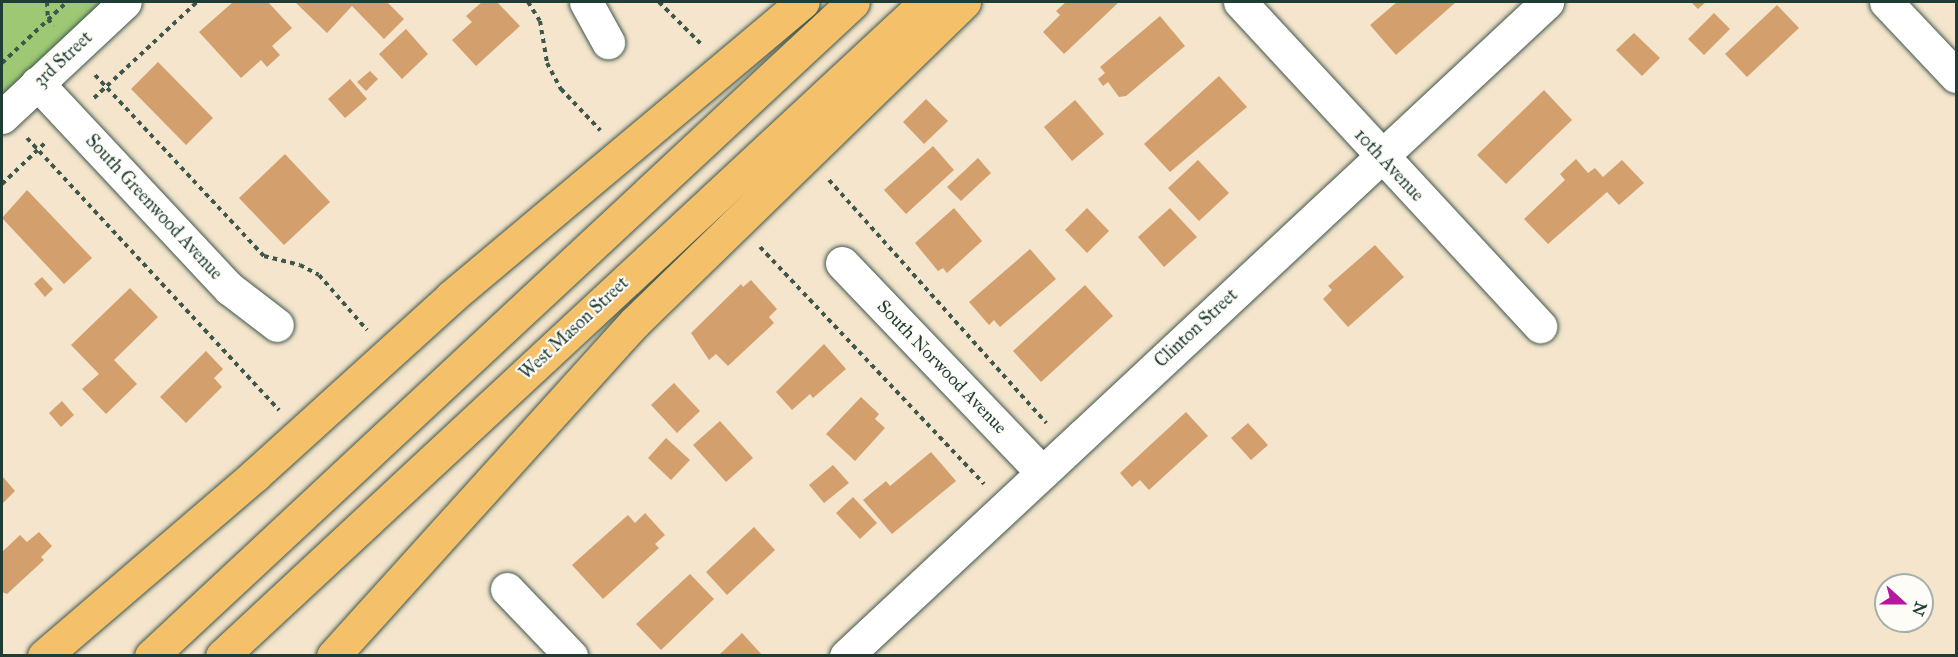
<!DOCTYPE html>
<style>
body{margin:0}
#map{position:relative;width:1958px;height:657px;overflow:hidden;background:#f4e5cc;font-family:"IM FELL Great Primer",serif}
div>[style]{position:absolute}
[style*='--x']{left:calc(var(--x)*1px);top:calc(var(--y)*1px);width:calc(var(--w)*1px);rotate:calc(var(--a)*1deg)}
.green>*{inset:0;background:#9ec874}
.building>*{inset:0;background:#d39f6d}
.path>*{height:4px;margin-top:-2px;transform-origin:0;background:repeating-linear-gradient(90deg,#3f564b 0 4.5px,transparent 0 9px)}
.roads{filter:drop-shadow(0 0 2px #3f564b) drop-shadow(0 0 2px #3f564b)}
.minor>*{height:33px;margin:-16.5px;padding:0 16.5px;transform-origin:16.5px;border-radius:16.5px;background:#fff}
.major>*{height:33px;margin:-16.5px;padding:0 16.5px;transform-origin:16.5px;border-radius:16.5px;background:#f4c16a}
span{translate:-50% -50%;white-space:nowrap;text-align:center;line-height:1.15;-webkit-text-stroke:4.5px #fdfcf7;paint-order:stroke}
.street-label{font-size:18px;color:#1f3d34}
.frame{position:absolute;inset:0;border:3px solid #1f3d34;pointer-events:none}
.north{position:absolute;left:1874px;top:573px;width:60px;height:60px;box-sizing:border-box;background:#fdfcf7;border:2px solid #a4b0a9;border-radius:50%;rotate:111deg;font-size:16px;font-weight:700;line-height:24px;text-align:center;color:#1f3d34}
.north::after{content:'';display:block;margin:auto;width:21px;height:27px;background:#b5179e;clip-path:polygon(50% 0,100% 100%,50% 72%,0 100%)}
</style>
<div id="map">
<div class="green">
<i style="clip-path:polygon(2px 2px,125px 2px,2px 96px)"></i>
</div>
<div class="building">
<i style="clip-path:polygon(233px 2px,268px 2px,292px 28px,272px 46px,280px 55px,267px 67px,261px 60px,241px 78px,199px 32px)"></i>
<i style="clip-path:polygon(295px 2px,387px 2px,404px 19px,384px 39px,352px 6px,327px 33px)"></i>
<i style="clip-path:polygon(482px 2px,497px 2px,520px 26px,476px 66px,452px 40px,472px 22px,466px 16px)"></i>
<i style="clip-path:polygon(1066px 2px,1119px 2px,1064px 54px,1043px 32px,1060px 15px,1056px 11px)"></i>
<i style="clip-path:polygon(1397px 2px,1456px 2px,1396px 55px,1370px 25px)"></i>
<i style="clip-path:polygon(1691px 2px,1706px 2px,1698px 9px)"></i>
<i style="clip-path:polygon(1777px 5px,1799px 28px,1747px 77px,1725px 54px)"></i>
<i style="clip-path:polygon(1714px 13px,1730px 29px,1704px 55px,1688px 39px)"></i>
<i style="clip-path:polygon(1160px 16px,1185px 46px,1126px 96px,1119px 97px,1108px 82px,1103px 86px,1098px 79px,1105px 73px,1100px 67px)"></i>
<i style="clip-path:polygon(406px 29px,428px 54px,402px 79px,379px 54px)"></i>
<i style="clip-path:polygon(1634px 33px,1660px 58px,1642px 76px,1616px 50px)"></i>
<i style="clip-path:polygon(158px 62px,213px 118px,186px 145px,131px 89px)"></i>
<i style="clip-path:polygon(370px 71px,378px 79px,366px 91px,357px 82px)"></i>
<i style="clip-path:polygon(1219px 76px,1247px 107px,1170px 172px,1144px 144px)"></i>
<i style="clip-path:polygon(350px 79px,367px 99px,345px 118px,328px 99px)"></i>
<i style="clip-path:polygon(1544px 90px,1572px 120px,1506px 184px,1477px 155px)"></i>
<i style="clip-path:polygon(926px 99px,948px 121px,924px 144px,903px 122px)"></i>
<i style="clip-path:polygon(1075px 100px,1104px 134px,1072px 161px,1044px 127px)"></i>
<i style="clip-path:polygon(933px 146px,954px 170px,906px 214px,884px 190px)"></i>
<i style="clip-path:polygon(285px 154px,330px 202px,284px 245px,239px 198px)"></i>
<i style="clip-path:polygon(978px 158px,991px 173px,961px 201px,947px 187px)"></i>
<i style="clip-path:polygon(1576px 159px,1588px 173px,1595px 168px,1603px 177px,1622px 160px,1644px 183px,1619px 205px,1607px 192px,1548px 244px,1524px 219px,1565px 180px,1560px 174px)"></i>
<i style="clip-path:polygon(1198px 160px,1229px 193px,1199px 221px,1168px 188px)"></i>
<i style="clip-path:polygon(27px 190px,92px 258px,64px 284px,2px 218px)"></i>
<i style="clip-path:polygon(954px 208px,982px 241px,947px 273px,943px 268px,938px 271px,915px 243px)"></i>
<i style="clip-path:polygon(1087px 208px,1109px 231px,1087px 253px,1065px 230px)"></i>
<i style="clip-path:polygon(1170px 208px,1197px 237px,1164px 267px,1138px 237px)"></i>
<i style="clip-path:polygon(1375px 245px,1404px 277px,1348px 327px,1323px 299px,1332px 290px,1328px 286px)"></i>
<i style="clip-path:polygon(1030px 249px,1056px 279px,1000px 327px,994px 320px,989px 325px,969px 302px)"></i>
<i style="clip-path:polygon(42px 277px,53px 289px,45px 297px,34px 284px)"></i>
<i style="clip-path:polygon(751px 280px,777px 309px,769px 317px,774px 323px,728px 366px,716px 354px,709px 360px,691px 333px,741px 284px,743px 287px)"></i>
<i style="clip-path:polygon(1085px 285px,1113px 316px,1041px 382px,1013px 351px)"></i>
<i style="clip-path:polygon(130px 288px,158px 317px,114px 360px,137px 384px,106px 414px,82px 389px,99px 374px,71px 345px)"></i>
<i style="clip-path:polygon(824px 344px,846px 369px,813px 398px,810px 394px,792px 410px,776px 392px)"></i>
<i style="clip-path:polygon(206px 351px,223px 369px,214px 378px,222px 387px,186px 423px,160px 397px)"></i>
<i style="clip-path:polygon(674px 383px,700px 411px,677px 433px,651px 405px)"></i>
<i style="clip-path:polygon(861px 397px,879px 414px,875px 419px,885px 428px,855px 461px,826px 434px)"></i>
<i style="clip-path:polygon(62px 401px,74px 415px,61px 427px,49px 413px)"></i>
<i style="clip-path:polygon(1186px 412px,1208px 436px,1149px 490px,1140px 480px,1132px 487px,1120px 473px)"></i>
<i style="clip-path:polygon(720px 421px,753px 458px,726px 482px,693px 445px)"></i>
<i style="clip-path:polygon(1248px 423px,1268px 445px,1251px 460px,1231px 438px)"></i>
<i style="clip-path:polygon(666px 438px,690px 460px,671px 480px,648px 458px)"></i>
<i style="clip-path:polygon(931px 452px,956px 481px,892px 534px,863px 500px,886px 481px,890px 486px)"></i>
<i style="clip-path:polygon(833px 465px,849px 483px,824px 503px,809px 485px)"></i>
<i style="clip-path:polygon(2px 476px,15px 491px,2px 504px)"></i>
<i style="clip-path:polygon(853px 497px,877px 523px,860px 539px,836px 513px)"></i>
<i style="clip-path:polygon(645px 513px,665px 535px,655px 544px,659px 548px,603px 599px,572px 565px,628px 515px,635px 523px)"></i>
<i style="clip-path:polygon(754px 527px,775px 550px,727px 595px,706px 572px)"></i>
<i style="clip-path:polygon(39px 532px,52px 546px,41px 557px,44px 560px,7px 594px,2px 592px,2px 552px,20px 535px,27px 542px)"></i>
<i style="clip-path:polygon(690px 574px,714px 599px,661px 650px,636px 624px)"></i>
<i style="clip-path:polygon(742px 633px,763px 656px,718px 656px)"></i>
</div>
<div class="path">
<i style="--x:47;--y:2;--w:17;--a:87"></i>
<i style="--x:48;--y:19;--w:9;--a:54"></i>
<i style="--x:528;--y:2;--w:22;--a:58"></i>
<i style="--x:540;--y:21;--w:43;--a:80.5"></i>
<i style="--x:547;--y:63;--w:30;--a:62"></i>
<i style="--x:561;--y:89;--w:57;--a:46.4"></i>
<i style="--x:659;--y:2;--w:61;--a:45"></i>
<i style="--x:2;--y:63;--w:89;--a:-43.2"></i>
<i style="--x:95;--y:75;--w:248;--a:47"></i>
<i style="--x:264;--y:256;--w:37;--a:14"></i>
<i style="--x:300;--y:265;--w:21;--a:28"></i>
<i style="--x:319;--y:275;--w:73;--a:48.9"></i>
<i style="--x:94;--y:98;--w:141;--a:-43"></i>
<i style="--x:27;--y:138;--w:371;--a:47.2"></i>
<i style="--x:829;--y:180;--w:326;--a:48.2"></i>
<i style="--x:2;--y:184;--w:62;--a:-43.7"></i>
<i style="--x:760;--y:247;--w:326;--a:46.6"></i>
</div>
<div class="roads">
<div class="minor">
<i style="--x:586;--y:2;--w:46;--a:61.2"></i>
<i style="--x:1240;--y:2;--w:442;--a:47.2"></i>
<i style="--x:1886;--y:2;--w:102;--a:46.6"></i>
<i style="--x:37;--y:83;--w:282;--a:46.9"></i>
<i style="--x:230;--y:289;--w:59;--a:37.5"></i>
<i style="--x:2;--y:117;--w:168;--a:-43.1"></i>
<i style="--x:842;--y:263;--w:289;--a:46.3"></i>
<i style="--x:507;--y:589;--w:93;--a:46.3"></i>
<i style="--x:846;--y:656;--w:959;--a:-43.01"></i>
</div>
<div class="major">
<i style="--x:44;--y:656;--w:278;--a:-40.6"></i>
<i style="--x:255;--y:475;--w:265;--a:-42.2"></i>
<i style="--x:451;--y:297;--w:459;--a:-40"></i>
<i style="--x:151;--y:656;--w:959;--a:-42.97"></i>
<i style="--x:222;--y:656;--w:961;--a:-42.89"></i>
<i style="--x:333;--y:656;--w:450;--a:-47.9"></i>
<i style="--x:635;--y:322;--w:459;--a:-44.2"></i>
</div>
</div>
<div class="street-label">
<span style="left:63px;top:59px;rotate:-43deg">3rd Street</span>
<span style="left:1389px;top:165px;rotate:47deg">10th Avenue</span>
<span style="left:154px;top:207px;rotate:47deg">South Greenwood Avenue</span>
<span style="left:574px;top:328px;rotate:-43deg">West Mason Street</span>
<span style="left:1196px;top:328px;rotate:-43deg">Clinton Street</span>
<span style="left:942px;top:367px;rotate:46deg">South Norwood Avenue</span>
</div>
<div class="frame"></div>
<div class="north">N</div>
</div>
